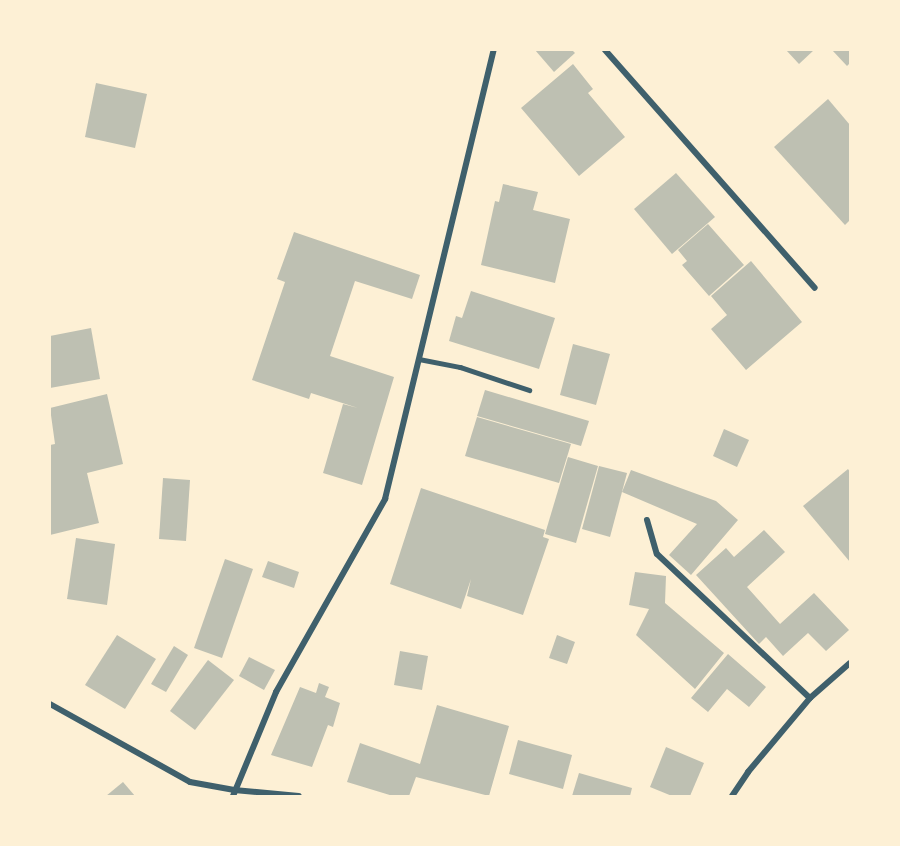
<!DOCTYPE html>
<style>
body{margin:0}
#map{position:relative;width:900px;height:846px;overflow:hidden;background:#fdf0d5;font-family:"Asap Condensed",sans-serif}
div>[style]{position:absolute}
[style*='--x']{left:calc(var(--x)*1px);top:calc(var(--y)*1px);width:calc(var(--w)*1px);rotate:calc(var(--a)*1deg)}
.building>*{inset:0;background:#bec0b2}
.service>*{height:4.5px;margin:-2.25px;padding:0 2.25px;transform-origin:2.25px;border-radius:2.25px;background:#3f606c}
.minor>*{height:6px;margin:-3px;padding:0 3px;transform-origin:3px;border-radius:3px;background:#3f606c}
span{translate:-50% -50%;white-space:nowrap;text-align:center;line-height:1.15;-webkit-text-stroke:4.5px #fdf0d5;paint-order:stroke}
.frame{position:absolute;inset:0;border:51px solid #fdf0d5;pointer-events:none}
</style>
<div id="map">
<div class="building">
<i style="clip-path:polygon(535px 50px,572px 50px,575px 53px,554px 72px)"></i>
<i style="clip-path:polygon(786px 50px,814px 50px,799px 64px)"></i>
<i style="clip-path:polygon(832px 50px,850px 50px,850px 63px,847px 66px)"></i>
<i style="clip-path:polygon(573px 64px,593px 89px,588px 93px,625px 137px,579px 176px,521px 108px)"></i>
<i style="clip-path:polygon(96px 83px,147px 94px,135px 148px,85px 137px)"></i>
<i style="clip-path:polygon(828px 99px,850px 125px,850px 220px,845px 225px,774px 147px)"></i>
<i style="clip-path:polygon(676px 173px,715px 217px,672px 254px,634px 209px)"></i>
<i style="clip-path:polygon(503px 184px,538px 192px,533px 210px,570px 219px,555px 283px,481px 265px,495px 201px,499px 202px)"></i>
<i style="clip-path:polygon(708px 224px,744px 265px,709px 296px,682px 265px,687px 261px,678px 250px)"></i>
<i style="clip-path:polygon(294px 232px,420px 275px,412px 299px,355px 281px,330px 356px,394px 377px,362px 485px,323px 473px,343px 404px,358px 408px,311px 393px,309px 399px,252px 380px,285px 282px,277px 279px)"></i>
<i style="clip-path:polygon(751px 261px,802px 322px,746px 370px,711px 329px,727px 315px,711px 296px)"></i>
<i style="clip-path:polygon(471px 291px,555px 318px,539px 369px,449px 341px,456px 316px,462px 318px)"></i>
<i style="clip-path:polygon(91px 328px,100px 379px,50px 388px,50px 336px)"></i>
<i style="clip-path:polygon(573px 344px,610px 354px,596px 405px,560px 395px)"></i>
<i style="clip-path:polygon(485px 390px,589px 421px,581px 446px,477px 416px)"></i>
<i style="clip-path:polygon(107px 394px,123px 464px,87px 473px,99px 523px,50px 535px,50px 445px,55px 444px,50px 408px)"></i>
<i style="clip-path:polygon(477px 417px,571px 444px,559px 483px,465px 456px)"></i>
<i style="clip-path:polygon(724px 429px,749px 440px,737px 467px,713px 456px)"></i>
<i style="clip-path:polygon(568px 457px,598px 466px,576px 543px,545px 534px)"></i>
<i style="clip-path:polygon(599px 466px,627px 473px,610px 537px,582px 529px)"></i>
<i style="clip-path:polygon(848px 469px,850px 472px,850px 562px,803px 506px)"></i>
<i style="clip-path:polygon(631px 470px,716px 501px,738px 520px,691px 575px,669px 555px,697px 524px,622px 492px)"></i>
<i style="clip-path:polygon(163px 478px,190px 480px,186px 541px,159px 539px)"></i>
<i style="clip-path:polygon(421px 488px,545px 530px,543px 537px,549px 539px,523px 615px,467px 596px,471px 579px,461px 609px,390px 584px)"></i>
<i style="clip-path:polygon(764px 530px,785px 552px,747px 587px,780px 624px,814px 593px,849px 630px,826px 651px,808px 633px,783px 656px,766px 637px,759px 644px,696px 575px,726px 548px,734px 557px)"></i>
<i style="clip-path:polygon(76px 538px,115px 544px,107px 605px,67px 599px)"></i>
<i style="clip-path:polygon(225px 559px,253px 569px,222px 658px,194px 648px)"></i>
<i style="clip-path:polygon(268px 561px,299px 572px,294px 588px,262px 577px)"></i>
<i style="clip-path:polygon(635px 572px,666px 576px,665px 603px,724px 653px,695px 689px,636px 635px,649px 609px,629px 605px)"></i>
<i style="clip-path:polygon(117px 635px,156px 659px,125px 709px,85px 685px)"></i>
<i style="clip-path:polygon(557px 635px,575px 642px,567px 664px,549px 658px)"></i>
<i style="clip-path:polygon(174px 646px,188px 655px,166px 692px,151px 684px)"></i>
<i style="clip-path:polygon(400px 651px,428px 656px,422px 690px,394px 685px)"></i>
<i style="clip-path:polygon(728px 654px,766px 687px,749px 707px,727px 689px,708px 712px,691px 698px)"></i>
<i style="clip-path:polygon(249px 657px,275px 670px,264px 690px,239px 676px)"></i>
<i style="clip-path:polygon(208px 660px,234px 680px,195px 730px,170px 711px)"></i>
<i style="clip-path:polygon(319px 683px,329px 687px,325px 697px,340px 703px,333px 727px,328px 725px,312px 767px,271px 755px,300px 687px,316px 693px)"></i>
<i style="clip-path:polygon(437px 705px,509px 726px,489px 796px,416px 777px,409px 796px,393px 796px,347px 782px,360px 743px,420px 764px)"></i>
<i style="clip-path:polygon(518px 740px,572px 755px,563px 789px,509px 774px)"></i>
<i style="clip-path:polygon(666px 747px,704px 763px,690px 796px,672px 796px,650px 787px)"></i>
<i style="clip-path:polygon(579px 773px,632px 788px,630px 796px,572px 796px)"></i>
<i style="clip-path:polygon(123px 782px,135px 796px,106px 796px)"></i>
</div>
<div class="service">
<i style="--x:419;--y:359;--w:42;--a:11"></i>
<i style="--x:460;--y:367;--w:73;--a:18.4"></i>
</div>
<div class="minor">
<i style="--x:605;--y:50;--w:317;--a:48.6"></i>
<i style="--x:647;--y:520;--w:35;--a:74"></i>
<i style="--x:657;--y:554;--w:210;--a:43.3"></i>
<i style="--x:50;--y:704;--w:160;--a:29.1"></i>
<i style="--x:190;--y:782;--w:45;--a:10.3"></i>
<i style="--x:234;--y:790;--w:65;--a:5.3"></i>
<i style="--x:233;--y:796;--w:113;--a:-67.5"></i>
<i style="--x:276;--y:692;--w:222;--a:-60.5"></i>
<i style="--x:385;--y:499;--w:462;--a:-76.4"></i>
<i style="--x:732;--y:796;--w:29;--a:-56"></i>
<i style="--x:748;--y:772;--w:97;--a:-50"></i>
<i style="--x:810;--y:698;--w:53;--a:-41.2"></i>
</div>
<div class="frame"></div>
</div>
